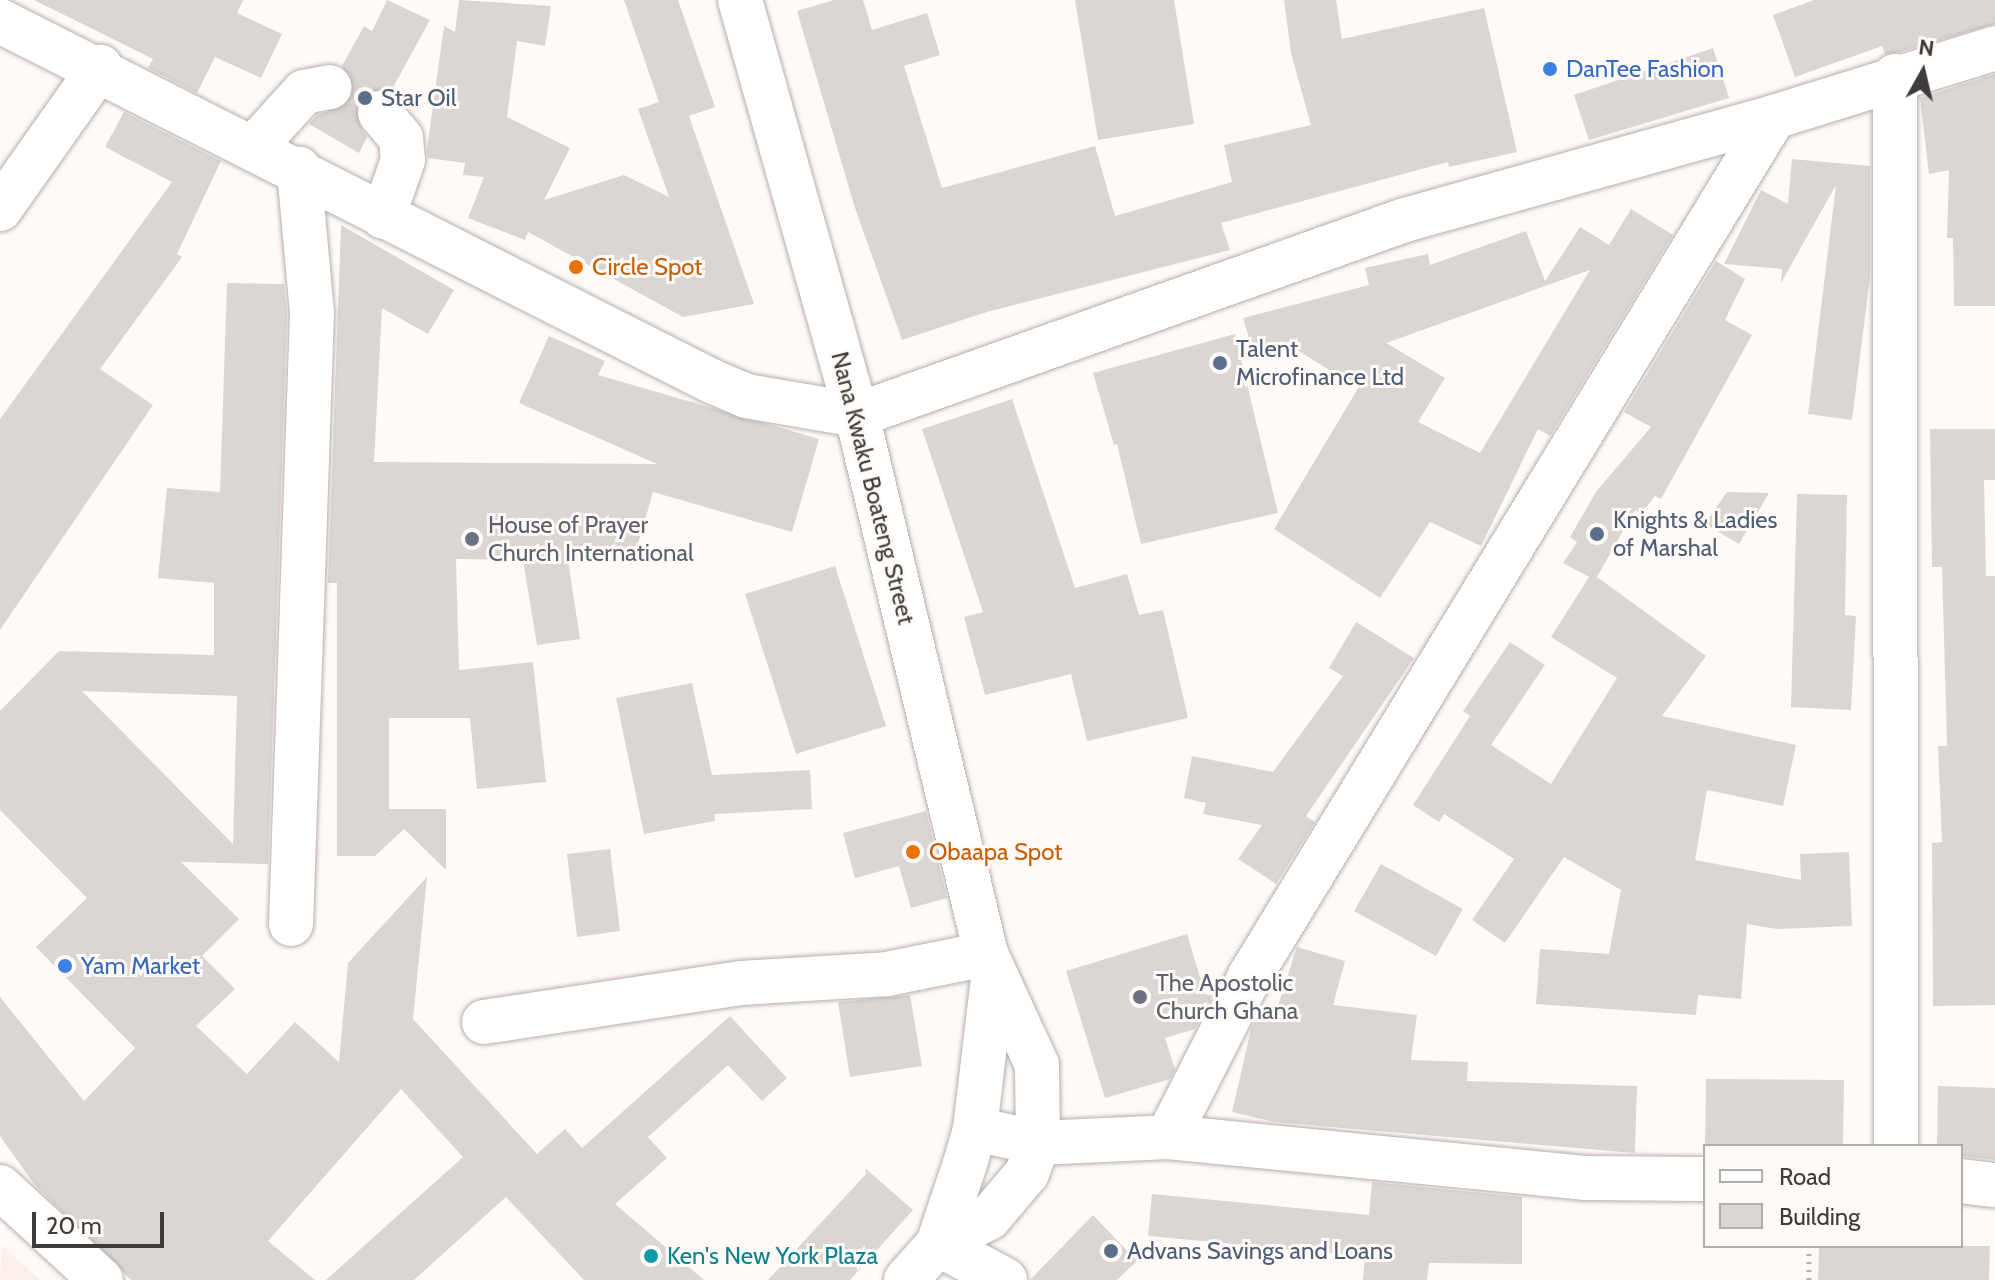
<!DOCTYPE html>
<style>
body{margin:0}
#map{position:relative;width:1995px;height:1280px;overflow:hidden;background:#fffaf8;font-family:Cabin,sans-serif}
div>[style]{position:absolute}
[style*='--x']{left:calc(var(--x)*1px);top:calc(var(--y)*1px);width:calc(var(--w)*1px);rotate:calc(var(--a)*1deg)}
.built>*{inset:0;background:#fceee9}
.building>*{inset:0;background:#dbd5d3}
.minor-tunnel>*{height:44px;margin-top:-22px;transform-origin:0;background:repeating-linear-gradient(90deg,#d8d4d2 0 44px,transparent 0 66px)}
.path>*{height:5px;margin-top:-2.5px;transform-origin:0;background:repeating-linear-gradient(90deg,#b6b2b0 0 2px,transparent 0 8px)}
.roads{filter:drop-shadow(0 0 2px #b5afad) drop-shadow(0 0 2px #b5afad)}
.minor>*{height:44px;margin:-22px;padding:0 22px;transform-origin:22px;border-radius:22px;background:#fff}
.dots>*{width:22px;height:22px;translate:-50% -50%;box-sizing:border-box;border:4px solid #fffaf8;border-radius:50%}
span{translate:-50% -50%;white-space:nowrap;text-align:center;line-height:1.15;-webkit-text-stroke:6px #fffaf8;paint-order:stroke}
.shop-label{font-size:24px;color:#366cbe}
.left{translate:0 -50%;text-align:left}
.service-label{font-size:24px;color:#4e5e75}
.food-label{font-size:24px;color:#c56008}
.street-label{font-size:24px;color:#3e3c3b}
.worship-label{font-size:24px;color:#5b616d}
.culture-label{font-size:24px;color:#0d838f}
.legend{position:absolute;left:1703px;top:1144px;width:260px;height:104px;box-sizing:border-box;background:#fffaf8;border:2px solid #b2aeac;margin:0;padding:10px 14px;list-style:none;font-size:24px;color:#3e3c3b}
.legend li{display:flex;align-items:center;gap:16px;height:40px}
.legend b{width:40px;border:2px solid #b2aeac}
.north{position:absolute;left:1883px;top:32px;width:80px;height:80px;-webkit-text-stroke:6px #fffaf8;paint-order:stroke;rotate:8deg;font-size:22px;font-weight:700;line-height:32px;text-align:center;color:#3e3c3b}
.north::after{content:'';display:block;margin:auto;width:28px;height:36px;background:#3e3c3b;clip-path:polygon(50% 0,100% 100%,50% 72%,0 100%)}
.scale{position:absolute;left:32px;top:1212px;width:132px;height:36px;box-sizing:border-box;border:4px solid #3e3c3b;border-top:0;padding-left:10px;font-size:24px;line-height:28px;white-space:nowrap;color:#3e3c3b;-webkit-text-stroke:6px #fffaf8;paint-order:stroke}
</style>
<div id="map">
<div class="built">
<i style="clip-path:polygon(2px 1245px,40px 1280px,0 1280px)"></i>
</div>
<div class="building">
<i style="clip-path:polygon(34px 0,243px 0,237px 13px,282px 34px,261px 78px,215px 57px,197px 93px,148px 68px,153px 59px)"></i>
<i style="clip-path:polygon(387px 0,430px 20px,391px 91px,375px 89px,357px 104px,356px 118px,367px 137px,359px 153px,309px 124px,317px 115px,346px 106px,353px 96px,354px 82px,342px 66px,364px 26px,372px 31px)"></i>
<i style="clip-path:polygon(459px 0,551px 6px,545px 46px,517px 41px,507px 117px,570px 148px,544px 200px,624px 175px,669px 197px,638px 109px,659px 102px,624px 0,678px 0,715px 107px,689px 116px,754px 304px,683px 317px,528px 232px,525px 240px,468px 218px,484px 177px,463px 175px,465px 163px,428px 158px,427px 149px,444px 26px,455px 32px)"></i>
<i style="clip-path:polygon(834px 0,863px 0,872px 30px,927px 13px,940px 55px,904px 66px,942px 188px,1095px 146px,1115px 216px,1232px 182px,1224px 145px,1311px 125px,1291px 53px,1284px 0,1336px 0,1342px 39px,1484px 8px,1517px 152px,1449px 167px,1448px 162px,1221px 223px,1230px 250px,987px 312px,902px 340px,855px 208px,797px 11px)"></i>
<i style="clip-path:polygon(1075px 0,1174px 0,1194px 124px,1098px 140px)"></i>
<i style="clip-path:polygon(1814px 0,1995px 0,1995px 24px,1899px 52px,1885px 54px,1882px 46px,1795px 77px,1773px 15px)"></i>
<i style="clip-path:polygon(1713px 48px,1729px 98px,1589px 140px,1574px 95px)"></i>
<i style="clip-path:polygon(1995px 74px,1995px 306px,1954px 306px,1953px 238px,1947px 238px,1949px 170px,1929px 174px,1920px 98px)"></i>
<i style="clip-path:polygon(124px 112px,221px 161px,177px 254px,182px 257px,100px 369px,153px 405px,0 630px,0 419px,172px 182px,105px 147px)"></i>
<i style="clip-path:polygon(1792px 159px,1870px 166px,1870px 277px,1852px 420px,1808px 414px,1836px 185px,1781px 283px,1782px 269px,1724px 264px,1761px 190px,1788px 204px)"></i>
<i style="clip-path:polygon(evenodd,1631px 209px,1673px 235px,1550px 436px,1538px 429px,1481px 546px,1430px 522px,1380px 598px,1274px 529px,1366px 375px,1347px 381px,1289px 345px,1254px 355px,1243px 318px,1369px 285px,1365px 268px,1428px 254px,1430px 265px,1526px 231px,1545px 281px,1580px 227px,1609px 245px,1631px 209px,1590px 270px,1480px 453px,1418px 422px,1445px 378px,1386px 343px,1590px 270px)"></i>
<i style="clip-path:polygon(341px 225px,454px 290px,428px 334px,382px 308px,374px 462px,657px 464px,519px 403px,549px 336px,605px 361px,598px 375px,819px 439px,792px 532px,653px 492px,632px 565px,566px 546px,580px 639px,537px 645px,523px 560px,456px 559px,459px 670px,533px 662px,546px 782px,477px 789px,470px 718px,389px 718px,389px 809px,446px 809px,446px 870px,404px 829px,375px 856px,337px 856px,337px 583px,328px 583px)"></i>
<i style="clip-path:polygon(1716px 261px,1745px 279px,1725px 320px,1752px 335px,1661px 499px,1655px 496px,1641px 514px,1635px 510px,1597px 577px,1706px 656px,1662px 716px,1796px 745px,1783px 806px,1707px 790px,1695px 860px,1801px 880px,1800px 854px,1849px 852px,1852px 926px,1777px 929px,1747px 924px,1741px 999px,1698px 995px,1696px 1015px,1536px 1004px,1540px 949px,1609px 954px,1621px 890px,1564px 857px,1505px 943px,1472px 920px,1514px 859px,1444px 814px,1439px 822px,1413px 805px,1470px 716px,1463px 711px,1510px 642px,1545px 665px,1491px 745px,1551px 784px,1617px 678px,1551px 637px,1589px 577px,1563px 563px,1577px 542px,1570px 537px,1596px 492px,1651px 427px,1624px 412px)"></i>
<i style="clip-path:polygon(evenodd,227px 283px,284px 284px,287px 314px,268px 864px,181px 862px,239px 919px,202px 956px,235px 989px,196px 1026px,247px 1074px,295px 1022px,339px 1062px,348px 963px,427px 877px,413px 1019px,537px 1154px,565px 1129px,582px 1148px,730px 1016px,787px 1078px,762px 1101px,728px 1065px,648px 1137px,667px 1158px,615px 1204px,704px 1280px,584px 1280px,506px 1197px,414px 1280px,326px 1280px,463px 1157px,401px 1089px,268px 1241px,315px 1280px,131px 1280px,34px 1184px,0 1136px,0 997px,84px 1101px,135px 1048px,36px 947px,87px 898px,0 810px,0 711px,59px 651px,214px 655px,214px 583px,158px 578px,167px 488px,220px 492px,227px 283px,82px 691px,237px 696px,233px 844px,82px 691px)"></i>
<i style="clip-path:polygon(1235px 334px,1278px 513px,1141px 544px,1117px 444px,1114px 445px,1093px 373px)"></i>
<i style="clip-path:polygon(1012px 399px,1075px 588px,1127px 574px,1139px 615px,1163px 610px,1188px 718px,1087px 741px,1071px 674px,985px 695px,964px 617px,983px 612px,922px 429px)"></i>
<i style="clip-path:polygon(1930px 429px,1995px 429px,1995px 480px,1984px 480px,1986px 576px,1995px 576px,1995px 1005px,1933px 1006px,1932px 843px,1942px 842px,1938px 746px,1947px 746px,1942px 567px,1932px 567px)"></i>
<i style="clip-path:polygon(1727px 492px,1769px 493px,1739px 544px,1705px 524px)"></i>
<i style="clip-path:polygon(1797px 494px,1847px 495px,1845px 615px,1856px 616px,1851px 710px,1791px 707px)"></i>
<i style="clip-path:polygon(835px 566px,886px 726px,796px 754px,745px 594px)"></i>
<i style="clip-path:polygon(1356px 622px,1414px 658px,1306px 816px,1315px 822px,1276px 884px,1238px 859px,1262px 825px,1203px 814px,1206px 803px,1184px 798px,1192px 756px,1273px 772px,1343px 676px,1329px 668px)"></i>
<i style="clip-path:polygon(692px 683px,712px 775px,810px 770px,812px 809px,714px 814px,715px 821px,644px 834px,616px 698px)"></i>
<i style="clip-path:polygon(926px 811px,947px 898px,911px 908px,899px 866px,855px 878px,843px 833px)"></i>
<i style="clip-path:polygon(610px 849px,620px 931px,577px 937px,567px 854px)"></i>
<i style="clip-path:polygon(1381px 864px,1463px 909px,1436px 956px,1354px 911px)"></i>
<i style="clip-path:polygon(1187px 934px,1205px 994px,1212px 996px,1195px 1029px,1165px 1038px,1175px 1069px,1170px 1079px,1105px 1098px,1066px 971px)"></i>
<i style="clip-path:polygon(1297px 947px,1345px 961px,1333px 1005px,1417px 1015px,1411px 1060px,1468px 1062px,1467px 1081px,1637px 1086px,1635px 1153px,1274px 1122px,1232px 1112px,1251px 1029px,1262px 1008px,1276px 1012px)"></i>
<i style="clip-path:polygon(910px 995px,922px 1066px,850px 1077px,838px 1002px)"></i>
<i style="clip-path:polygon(1706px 1079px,1844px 1080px,1843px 1146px,1705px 1146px)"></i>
<i style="clip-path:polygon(1938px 1086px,1995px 1088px,1995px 1160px,1961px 1156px,1961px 1146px,1937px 1146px)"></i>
<i style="clip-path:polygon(865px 1168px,913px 1210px,850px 1280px,768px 1280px,866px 1174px)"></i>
<i style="clip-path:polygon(1372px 1182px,1522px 1197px,1522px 1264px,1429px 1263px,1427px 1280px,1363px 1280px,1365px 1256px,1148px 1236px,1152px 1194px,1369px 1215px)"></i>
<i style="clip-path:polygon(1093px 1215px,1137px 1261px,1117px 1280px,1030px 1280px)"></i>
<i style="clip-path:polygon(1819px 1246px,1990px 1246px,1989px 1280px,1818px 1280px)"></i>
</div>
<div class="minor-tunnel">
<i style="--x:330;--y:87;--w:56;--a:27.5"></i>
</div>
<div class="path">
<i style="--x:1809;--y:1246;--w:34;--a:90"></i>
</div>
<div class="roads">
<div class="minor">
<i style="--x:740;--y:0;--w:431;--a:74.3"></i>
<i style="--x:857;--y:415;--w:554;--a:76.54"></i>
<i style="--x:986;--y:954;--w:122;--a:65.3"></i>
<i style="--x:1037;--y:1065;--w:78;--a:89.3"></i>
<i style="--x:1038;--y:1143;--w:32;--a:110"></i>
<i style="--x:1027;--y:1173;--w:59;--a:130.2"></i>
<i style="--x:989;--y:1218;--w:57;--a:153"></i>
<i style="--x:0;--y:21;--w:797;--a:26.85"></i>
<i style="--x:711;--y:381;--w:38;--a:23"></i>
<i style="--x:746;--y:396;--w:113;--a:9.7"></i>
<i style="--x:857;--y:415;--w:582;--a:-19.59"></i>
<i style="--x:1405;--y:220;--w:383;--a:-15.6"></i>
<i style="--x:1774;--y:117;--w:232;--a:-17.3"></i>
<i style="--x:1895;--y:76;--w:1070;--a:89.95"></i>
<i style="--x:380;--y:113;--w:33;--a:50"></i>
<i style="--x:401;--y:138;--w:22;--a:85"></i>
<i style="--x:403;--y:160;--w:60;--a:109.3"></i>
<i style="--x:255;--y:146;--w:73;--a:-47.8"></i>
<i style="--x:304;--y:92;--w:26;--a:-11"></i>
<i style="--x:0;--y:209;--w:174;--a:-54.8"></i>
<i style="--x:291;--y:924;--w:611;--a:-88.03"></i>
<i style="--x:312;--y:313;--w:145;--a:-95.2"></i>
<i style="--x:484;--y:1022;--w:260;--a:-8.6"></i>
<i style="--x:741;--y:983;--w:146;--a:-3.5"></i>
<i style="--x:887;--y:974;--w:101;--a:-11.4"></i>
<i style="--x:975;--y:1129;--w:65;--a:12.5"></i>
<i style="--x:1038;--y:1143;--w:130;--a:-2.6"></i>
<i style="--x:1168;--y:1137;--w:418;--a:5.6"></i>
<i style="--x:1584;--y:1178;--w:121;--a:0.5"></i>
<i style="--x:1168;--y:1137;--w:181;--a:-63"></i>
<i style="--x:1250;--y:976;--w:1006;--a:-58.62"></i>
<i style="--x:1961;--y:1181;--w:34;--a:7"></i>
<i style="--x:0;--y:1187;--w:137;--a:42.6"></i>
<i style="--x:938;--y:1244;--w:76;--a:28.2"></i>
<i style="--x:906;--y:1280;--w:48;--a:-48.4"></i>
<i style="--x:938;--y:1244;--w:84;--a:-71.4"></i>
<i style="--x:965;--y:1164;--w:36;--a:-74"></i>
<i style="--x:975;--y:1129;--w:151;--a:-83.2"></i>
</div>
</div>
<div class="dots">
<i style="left:1550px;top:69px;background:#3f7fe0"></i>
<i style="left:365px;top:98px;background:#5c6f8a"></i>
<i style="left:576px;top:267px;background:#e8710a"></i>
<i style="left:1220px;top:363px;background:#5c6f8a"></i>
<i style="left:1597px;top:534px;background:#5c6f8a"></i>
<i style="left:472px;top:539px;background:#6b7280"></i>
<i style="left:913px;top:852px;background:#e8710a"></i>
<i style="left:65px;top:966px;background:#3f7fe0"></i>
<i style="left:1140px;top:997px;background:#6b7280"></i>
<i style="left:1111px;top:1251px;background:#5c6f8a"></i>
<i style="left:651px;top:1256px;background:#0f9aa8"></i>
</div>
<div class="shop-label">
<span class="left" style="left:1566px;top:69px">DanTee Fashion</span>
<span class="left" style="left:81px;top:966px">Yam Market</span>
</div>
<div class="service-label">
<span class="left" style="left:381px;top:98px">Star Oil</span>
<span class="left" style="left:1236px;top:363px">Talent<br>Microfinance Ltd</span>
<span class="left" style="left:1613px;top:534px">Knights &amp; Ladies<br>of Marshal</span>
<span class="left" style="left:1127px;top:1251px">Advans Savings and Loans</span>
</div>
<div class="food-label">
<span class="left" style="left:592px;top:267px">Circle Spot</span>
<span class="left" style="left:929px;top:852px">Obaapa Spot</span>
</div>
<div class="street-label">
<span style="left:873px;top:488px;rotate:76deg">Nana Kwaku Boateng Street</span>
</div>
<div class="worship-label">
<span class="left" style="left:488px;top:539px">House of Prayer<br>Church International</span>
<span class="left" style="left:1156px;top:997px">The Apostolic<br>Church Ghana</span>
</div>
<div class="culture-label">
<span class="left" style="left:667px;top:1256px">Ken's New York Plaza</span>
</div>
<ul class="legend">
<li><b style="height:10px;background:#fff"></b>Road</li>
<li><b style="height:22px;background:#dbd5d3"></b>Building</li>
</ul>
<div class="north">N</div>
<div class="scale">20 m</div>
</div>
